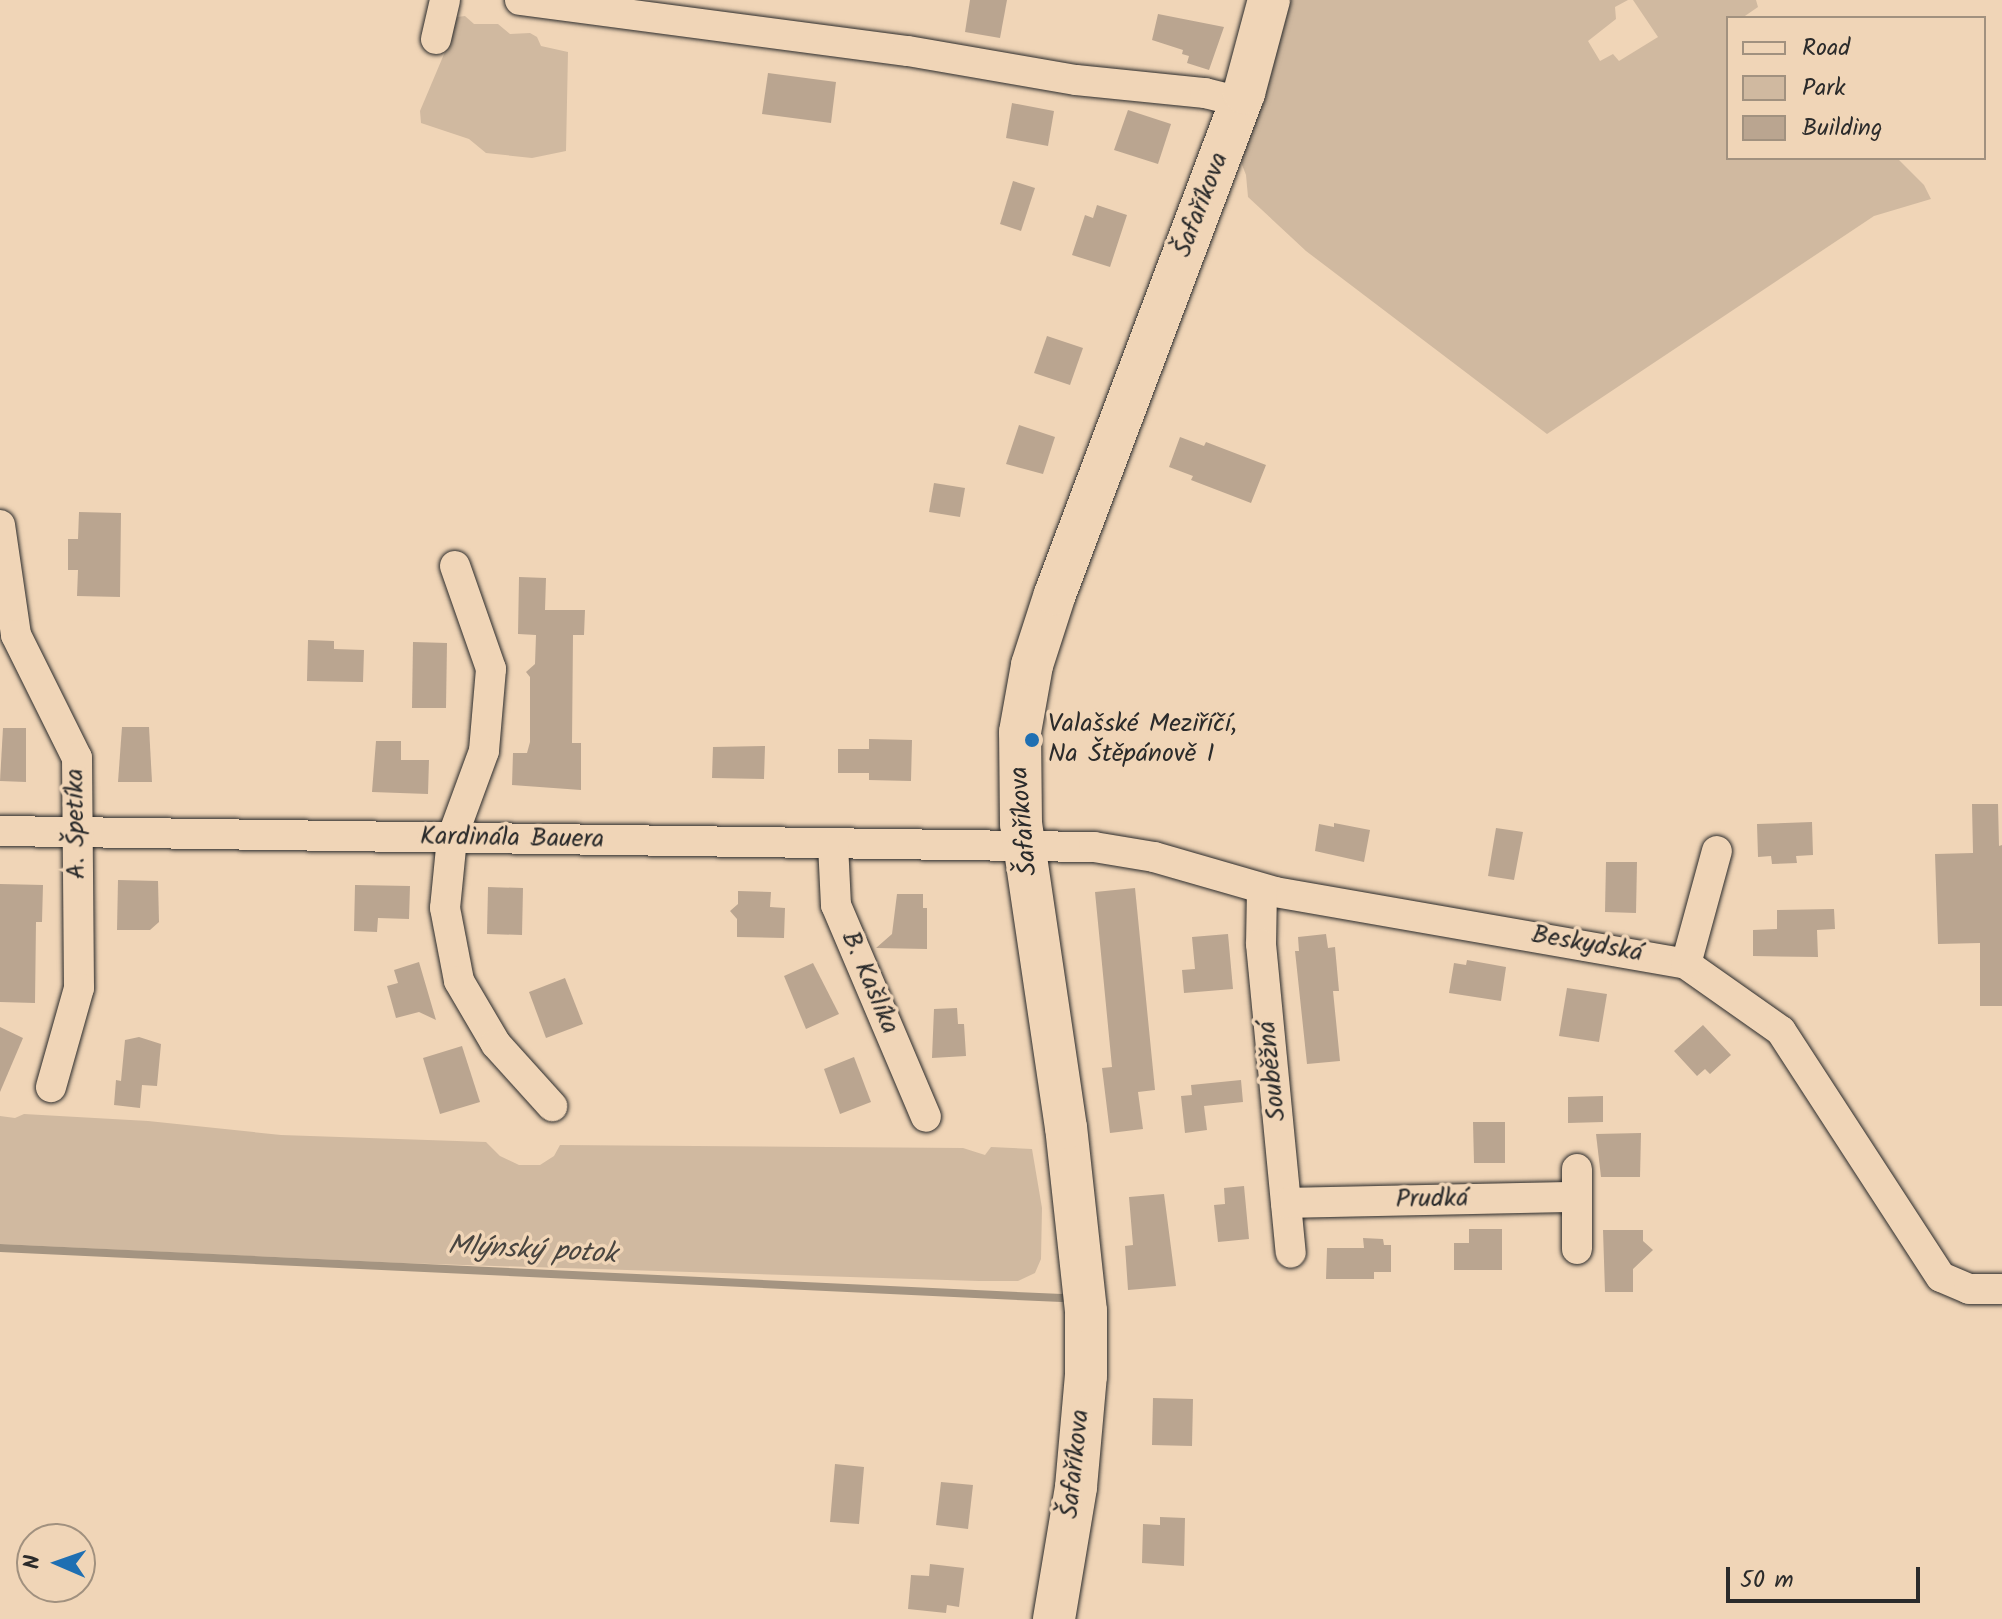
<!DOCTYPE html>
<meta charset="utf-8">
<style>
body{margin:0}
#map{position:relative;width:2002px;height:1619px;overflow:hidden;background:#f0d5b7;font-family:Kalam,sans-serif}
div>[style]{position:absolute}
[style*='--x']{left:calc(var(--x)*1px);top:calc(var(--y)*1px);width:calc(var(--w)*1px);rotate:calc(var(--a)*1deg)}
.green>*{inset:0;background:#d0b9a0}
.stream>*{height:8px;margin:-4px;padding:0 4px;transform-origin:4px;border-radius:4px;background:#a49481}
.building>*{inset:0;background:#baa590}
.roads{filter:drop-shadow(0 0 2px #2b2b2b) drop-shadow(0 0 2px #2b2b2b)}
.street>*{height:30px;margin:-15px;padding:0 15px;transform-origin:15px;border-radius:15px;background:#f0d5b7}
.secondary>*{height:42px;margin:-21px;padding:0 21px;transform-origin:21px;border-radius:21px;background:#f0d5b7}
.dots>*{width:22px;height:22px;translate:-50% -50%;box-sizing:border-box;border:4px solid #f0d5b7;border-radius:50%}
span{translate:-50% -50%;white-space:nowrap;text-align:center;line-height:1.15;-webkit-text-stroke:7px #f0d5b7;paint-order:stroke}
.street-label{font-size:26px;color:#2b2b2b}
.poi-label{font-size:26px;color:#2b2b2b}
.left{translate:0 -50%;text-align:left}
.water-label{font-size:28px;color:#494540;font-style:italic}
.legend{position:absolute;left:1726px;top:16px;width:260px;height:144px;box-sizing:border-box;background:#f0d5b7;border:2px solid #a1917f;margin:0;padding:10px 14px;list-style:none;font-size:24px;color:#2b2b2b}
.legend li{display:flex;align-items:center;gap:16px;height:40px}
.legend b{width:40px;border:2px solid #a1917f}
.north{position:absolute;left:16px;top:1523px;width:80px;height:80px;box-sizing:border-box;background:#f0d5b7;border:2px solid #a1917f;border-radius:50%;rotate:272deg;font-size:22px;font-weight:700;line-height:32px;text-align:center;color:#2b2b2b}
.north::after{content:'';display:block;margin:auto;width:28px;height:36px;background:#1f6fb2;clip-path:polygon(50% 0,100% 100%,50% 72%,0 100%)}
.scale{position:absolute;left:1726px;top:1567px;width:194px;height:36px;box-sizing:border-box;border:4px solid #2b2b2b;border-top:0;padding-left:10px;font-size:24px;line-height:28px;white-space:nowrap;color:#2b2b2b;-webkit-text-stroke:6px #f0d5b7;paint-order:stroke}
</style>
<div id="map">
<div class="green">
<i style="clip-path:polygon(1287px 0,1628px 0,1615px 7px,1616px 19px,1588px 41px,1600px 61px,1613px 54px,1619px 61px,1658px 37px,1633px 0,1756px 0,1758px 7px,1742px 18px,1728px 18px,1728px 158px,1897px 158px,1924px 185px,1931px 199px,1874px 216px,1547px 434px,1306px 251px,1248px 197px,1246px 175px,1241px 162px,1271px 74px)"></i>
<i style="clip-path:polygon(465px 16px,474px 24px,498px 24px,510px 34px,530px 33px,537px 37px,541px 46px,568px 52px,566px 151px,532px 158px,486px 153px,469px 139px,421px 123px,420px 111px,447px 47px,453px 24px,457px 17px)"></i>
<i style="clip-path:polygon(24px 1114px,148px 1121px,281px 1135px,486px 1142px,500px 1156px,519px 1165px,540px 1165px,554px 1156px,560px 1145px,963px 1148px,985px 1155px,991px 1147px,1032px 1149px,1042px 1208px,1041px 1259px,1035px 1273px,1018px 1281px,979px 1281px,401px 1263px,0 1244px,0 1116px,15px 1118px)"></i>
</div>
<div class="stream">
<i style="--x:0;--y:1248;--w:1063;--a:2.7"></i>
</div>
<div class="building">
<i style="clip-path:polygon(970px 0,1007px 0,1000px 38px,965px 32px)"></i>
<i style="clip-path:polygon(1158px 14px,1224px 27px,1209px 70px,1187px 63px,1189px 56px,1182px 54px,1183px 50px,1152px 40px)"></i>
<i style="clip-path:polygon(768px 73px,836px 82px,831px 123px,762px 114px)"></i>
<i style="clip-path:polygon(1012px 103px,1054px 111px,1048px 146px,1006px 138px)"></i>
<i style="clip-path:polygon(1128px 110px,1171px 124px,1158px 164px,1114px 150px)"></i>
<i style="clip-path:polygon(1013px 181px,1035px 188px,1021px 231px,1000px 224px)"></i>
<i style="clip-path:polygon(1097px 205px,1127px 215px,1110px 267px,1072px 255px,1085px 215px,1093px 218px)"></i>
<i style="clip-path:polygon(1047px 336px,1083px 348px,1070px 385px,1034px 373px)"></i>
<i style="clip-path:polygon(1019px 425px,1055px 437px,1043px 474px,1006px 464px)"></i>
<i style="clip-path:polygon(1180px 437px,1204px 446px,1206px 442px,1266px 465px,1251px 503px,1191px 480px,1193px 476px,1169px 467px)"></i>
<i style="clip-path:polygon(934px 483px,965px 488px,960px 517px,929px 512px)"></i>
<i style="clip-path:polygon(79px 512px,121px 513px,120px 597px,77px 596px,78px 570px,68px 570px,68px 539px,78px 539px)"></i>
<i style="clip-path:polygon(519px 577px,546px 578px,545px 610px,585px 610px,584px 635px,573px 635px,572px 743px,581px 743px,581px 790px,512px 785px,513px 753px,527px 753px,530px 742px,530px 677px,526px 672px,535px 664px,536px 635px,518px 634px)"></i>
<i style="clip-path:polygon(308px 640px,334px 641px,334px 649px,364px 650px,363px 682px,307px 681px)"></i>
<i style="clip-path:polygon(413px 642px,447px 643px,446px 708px,412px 708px)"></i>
<i style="clip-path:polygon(122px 727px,149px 727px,152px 782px,118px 782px)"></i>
<i style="clip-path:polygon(3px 728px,26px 728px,26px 782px,0 781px)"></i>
<i style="clip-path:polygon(869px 739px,912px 740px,911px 781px,869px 780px,869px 773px,838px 773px,838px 749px,869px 749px)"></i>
<i style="clip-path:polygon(376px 741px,401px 741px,401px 760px,429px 760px,428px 794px,372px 792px)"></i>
<i style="clip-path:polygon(765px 746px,764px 779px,712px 778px,713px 747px)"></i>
<i style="clip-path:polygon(1972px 804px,1998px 804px,1999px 846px,2002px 845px,2002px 1006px,1980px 1006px,1980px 943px,1938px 944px,1935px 854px,1973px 853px)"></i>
<i style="clip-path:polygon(1812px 822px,1813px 855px,1796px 856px,1797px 863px,1772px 864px,1771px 856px,1758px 857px,1757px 824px)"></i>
<i style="clip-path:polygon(1334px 823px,1370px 830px,1364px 862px,1315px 851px,1319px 824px,1334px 827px)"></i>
<i style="clip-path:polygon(1496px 828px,1523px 832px,1514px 880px,1488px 876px)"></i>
<i style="clip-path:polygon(1606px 862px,1637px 862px,1636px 913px,1605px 912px)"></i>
<i style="clip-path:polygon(118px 880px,158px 881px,159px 922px,150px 930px,117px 930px)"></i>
<i style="clip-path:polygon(0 884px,43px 885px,42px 922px,36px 922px,35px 1003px,0 1002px)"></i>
<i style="clip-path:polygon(355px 885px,410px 886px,409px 919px,378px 918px,377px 932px,354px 931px)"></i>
<i style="clip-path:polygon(488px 887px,523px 888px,522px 935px,487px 934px)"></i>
<i style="clip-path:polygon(1135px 888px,1155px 1090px,1138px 1092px,1143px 1129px,1110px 1133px,1102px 1068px,1112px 1067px,1095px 892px)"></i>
<i style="clip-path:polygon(738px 891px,771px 892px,770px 907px,785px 908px,784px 938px,737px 937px,737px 919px,730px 911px,738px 904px)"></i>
<i style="clip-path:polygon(897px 894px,923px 894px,923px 908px,927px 908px,927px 949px,876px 948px,892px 934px)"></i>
<i style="clip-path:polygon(1834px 909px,1835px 929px,1817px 930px,1818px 957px,1753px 956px,1753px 930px,1777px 929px,1777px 910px)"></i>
<i style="clip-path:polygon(1228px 934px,1233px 989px,1184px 993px,1182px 970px,1195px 969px,1192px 937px)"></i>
<i style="clip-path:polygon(1326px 934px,1328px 948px,1335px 947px,1339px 991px,1333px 991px,1340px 1061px,1307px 1064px,1295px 951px,1299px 951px,1298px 937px)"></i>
<i style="clip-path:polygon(1467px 960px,1506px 967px,1501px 1001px,1449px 993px,1454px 963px,1466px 965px)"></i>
<i style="clip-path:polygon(419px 962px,436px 1020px,419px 1012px,396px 1018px,387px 986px,398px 983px,394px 970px)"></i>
<i style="clip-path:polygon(813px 963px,839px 1014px,806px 1029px,784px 976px)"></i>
<i style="clip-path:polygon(565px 978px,583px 1024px,546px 1038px,529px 992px)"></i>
<i style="clip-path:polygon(1567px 988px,1607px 994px,1599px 1042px,1559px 1036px)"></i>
<i style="clip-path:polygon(957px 1008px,958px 1024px,964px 1024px,966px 1056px,932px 1058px,934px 1009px)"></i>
<i style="clip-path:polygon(1703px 1025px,1731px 1055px,1710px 1074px,1705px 1069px,1697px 1076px,1674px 1051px)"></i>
<i style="clip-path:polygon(0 1027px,23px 1038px,0 1092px)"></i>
<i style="clip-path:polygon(139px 1037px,161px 1044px,157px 1086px,142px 1085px,140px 1108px,114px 1105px,116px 1080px,121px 1081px,125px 1040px)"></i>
<i style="clip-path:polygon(462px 1046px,480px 1102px,440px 1114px,423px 1058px)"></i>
<i style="clip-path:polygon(854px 1057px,871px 1102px,840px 1114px,824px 1069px)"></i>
<i style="clip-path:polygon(1241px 1080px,1243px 1102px,1204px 1106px,1207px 1130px,1185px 1133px,1181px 1096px,1192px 1095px,1191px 1085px)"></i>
<i style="clip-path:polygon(1603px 1096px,1603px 1122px,1568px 1123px,1568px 1097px)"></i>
<i style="clip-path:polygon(1473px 1122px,1505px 1122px,1505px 1163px,1474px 1163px)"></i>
<i style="clip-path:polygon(1641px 1133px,1640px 1177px,1601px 1177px,1596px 1134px)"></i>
<i style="clip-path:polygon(1244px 1186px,1249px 1239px,1218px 1242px,1214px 1205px,1225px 1204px,1224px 1188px)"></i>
<i style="clip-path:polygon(1164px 1194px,1176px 1286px,1128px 1290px,1125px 1246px,1133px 1245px,1129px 1197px)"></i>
<i style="clip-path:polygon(1469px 1229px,1502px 1229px,1502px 1270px,1454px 1270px,1454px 1243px,1469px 1243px)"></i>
<i style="clip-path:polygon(1603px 1230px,1643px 1230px,1643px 1241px,1653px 1250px,1633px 1269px,1633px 1292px,1605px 1292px)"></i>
<i style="clip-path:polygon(1363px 1238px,1383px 1239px,1384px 1245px,1391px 1245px,1391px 1272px,1374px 1272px,1374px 1279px,1326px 1279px,1327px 1248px,1364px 1248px)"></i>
<i style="clip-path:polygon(1153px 1398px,1193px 1399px,1192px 1446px,1152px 1445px)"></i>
<i style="clip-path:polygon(835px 1464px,864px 1467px,859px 1524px,830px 1522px)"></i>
<i style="clip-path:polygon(941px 1482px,973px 1485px,968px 1529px,936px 1525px)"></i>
<i style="clip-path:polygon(1160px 1517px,1185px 1518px,1184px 1566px,1142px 1563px,1143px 1524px,1160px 1525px)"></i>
<i style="clip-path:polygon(930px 1564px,964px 1568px,959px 1607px,947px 1605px,946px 1613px,908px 1609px,911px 1575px,929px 1576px)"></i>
</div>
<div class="roads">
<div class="street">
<i style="--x:520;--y:0;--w:391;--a:7.5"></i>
<i style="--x:908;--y:51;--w:170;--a:9.8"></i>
<i style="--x:1076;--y:80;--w:130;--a:5.8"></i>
<i style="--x:1205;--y:93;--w:37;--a:14"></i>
<i style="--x:436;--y:39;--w:40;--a:-77"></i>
<i style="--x:0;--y:525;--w:111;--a:81.7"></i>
<i style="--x:16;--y:635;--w:137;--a:63.6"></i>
<i style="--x:77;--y:758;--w:230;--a:89.5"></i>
<i style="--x:79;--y:988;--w:103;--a:105.8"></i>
<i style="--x:455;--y:566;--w:109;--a:70.7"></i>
<i style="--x:491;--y:669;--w:82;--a:94.9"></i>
<i style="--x:484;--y:751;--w:93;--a:110.2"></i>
<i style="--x:452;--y:838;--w:70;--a:95.7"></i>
<i style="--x:445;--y:908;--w:74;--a:79.1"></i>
<i style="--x:459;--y:981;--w:73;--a:59.6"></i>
<i style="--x:496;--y:1044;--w:84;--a:47.9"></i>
<i style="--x:0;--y:831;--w:1094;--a:0.84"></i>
<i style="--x:1094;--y:847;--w:61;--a:9.5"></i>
<i style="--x:1154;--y:857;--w:126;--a:16.1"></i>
<i style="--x:1275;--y:892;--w:417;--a:9.9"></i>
<i style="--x:1686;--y:964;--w:116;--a:35.2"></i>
<i style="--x:1781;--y:1031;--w:293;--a:57"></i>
<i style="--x:1941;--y:1277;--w:30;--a:23"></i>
<i style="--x:1969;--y:1289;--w:33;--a:0"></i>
<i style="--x:833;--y:844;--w:61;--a:87.2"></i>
<i style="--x:836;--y:905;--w:230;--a:67"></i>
<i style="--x:1262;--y:889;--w:55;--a:91"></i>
<i style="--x:1261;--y:944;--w:310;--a:84.5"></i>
<i style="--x:1686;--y:964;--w:117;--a:-74.7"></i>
<i style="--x:1286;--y:1203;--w:291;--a:-1.2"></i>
<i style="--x:1577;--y:1249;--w:80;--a:-90"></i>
</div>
<div class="secondary">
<i style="--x:1054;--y:1619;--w:134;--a:-80.5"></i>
<i style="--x:1076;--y:1487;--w:111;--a:-84.9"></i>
<i style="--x:1086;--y:1376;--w:65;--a:-90"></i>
<i style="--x:1086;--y:1311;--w:184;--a:-96.2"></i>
<i style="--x:1066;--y:1128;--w:307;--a:-98.4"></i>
<i style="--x:1021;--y:824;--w:92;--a:-90.6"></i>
<i style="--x:1020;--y:732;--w:68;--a:-79.8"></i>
<i style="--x:1032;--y:665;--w:75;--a:-72.1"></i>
<i style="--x:1055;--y:594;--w:535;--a:-69.33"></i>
<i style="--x:1244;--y:93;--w:96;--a:-75"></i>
</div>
</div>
<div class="dots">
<i style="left:1032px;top:740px;background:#1f6fb2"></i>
</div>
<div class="street-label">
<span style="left:1202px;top:205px;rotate:-69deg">Šafaříkova</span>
<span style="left:1025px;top:821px;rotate:-95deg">Šafaříkova</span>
<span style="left:77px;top:824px;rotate:-91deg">A. Špetíka</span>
<span style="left:512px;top:839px;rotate:1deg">Kardinála Bauera</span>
<span style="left:1587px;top:945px;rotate:10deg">Beskydská</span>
<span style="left:869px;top:983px;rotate:67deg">B. Kašlíka</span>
<span style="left:1273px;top:1071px;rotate:-96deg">Souběžná</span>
<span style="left:1432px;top:1200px;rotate:-1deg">Prudká</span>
<span style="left:1076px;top:1464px;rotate:-84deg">Šafaříkova</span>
</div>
<div class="poi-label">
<span class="left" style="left:1048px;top:740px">Valašské Meziříčí,<br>Na Štěpánově I</span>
</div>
<div class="water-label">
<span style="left:532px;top:1251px;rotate:3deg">Mlýnský potok</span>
</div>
<ul class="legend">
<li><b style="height:10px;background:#f0d5b7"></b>Road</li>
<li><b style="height:22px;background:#d0b9a0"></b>Park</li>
<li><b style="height:22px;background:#baa590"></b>Building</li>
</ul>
<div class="north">N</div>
<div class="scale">50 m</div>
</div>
